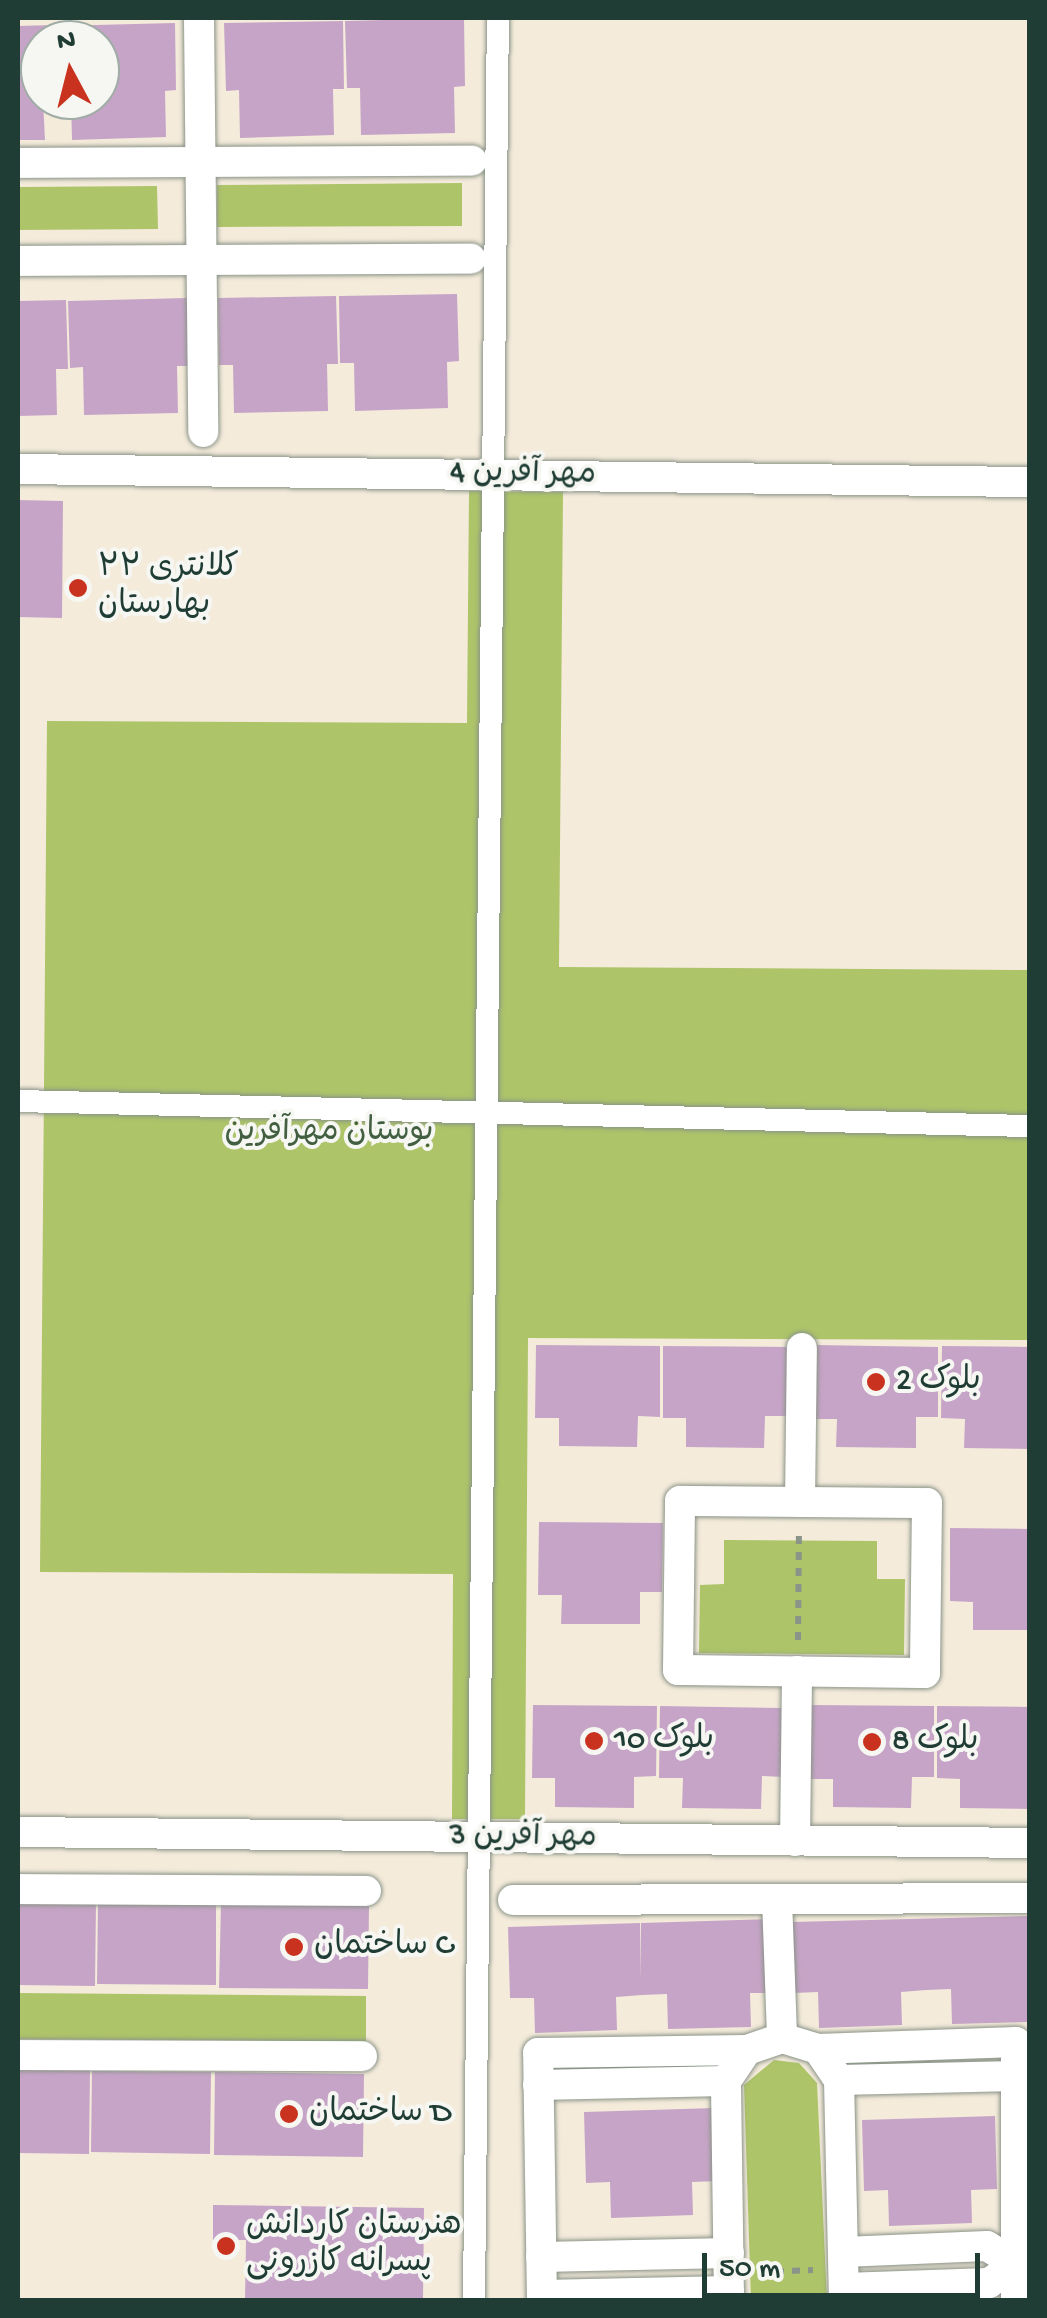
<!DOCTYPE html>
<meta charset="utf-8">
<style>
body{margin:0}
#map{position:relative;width:1047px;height:2318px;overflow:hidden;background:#f4ebdb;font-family:"Gochi Hand","Playpen Sans Arabic",sans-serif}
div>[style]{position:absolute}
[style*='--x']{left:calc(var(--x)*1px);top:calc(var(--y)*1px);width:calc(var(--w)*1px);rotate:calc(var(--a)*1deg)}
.green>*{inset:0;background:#adc469}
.building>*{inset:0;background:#c6a4c7}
.path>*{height:6px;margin-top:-3px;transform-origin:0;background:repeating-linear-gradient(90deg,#8a9488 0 8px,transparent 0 16px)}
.roads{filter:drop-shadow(0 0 2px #8a9488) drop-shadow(0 0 2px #8a9488)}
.pedestrian>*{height:22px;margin:-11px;padding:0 11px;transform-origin:11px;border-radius:11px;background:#fff}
.minor>*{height:30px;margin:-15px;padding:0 15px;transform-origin:15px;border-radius:15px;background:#fff}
.dots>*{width:28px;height:28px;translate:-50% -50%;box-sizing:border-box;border:5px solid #f6f6f2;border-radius:50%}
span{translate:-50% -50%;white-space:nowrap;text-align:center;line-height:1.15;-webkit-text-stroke:8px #f6f6f2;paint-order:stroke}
.street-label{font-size:32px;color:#1f3d34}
.poi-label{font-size:32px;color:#1f3d34}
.left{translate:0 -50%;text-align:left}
.park-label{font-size:32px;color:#425f41}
.frame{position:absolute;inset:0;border:20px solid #1f3d34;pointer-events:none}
.north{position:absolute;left:20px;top:20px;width:100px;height:100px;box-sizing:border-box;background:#f6f6f2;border:2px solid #a0aca6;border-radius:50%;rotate:353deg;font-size:28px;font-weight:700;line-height:40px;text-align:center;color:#1f3d34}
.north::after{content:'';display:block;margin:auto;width:35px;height:45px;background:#c8321e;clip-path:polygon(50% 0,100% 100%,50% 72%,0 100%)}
.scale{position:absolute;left:702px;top:2253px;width:278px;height:45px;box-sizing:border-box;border:5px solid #1f3d34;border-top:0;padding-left:12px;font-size:30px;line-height:35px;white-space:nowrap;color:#1f3d34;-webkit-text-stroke:8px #f6f6f2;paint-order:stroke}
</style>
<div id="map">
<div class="green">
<i style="clip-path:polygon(462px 183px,462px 226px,217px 227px,217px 185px)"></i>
<i style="clip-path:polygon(157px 186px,158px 229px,18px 230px,18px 187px)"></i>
<i style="clip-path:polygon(469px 491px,563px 492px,559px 967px,1029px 970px,1029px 1340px,528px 1338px,525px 1819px,452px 1819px,453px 1574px,40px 1572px,47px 721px,467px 723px)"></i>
<i style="clip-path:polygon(724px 1540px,877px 1541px,877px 1579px,905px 1579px,904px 1655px,699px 1653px,700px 1585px,724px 1584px)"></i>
<i style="clip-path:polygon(18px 1993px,366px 1996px,366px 2042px,18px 2039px)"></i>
<i style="clip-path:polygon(774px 2060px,799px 2063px,817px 2083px,827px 2300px,751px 2300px,744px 2085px)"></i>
</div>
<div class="building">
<i style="clip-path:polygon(464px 18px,465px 86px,454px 87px,455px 133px,361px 135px,360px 88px,347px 88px,345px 21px)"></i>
<i style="clip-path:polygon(343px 21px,344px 89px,333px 89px,334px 135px,240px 138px,239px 90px,226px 91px,224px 23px)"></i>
<i style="clip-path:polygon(175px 23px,176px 90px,165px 91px,166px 137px,72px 140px,71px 100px,100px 100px,100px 40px,56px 40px,56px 26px)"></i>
<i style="clip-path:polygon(54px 25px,54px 40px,40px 40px,45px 140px,18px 140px,18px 26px)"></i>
<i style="clip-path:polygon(457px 294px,459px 361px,447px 362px,448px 408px,355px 411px,354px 363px,340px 363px,339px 296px)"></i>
<i style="clip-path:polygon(336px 296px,338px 364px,327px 364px,328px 411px,234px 413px,233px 365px,219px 365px,218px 298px)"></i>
<i style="clip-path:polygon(187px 298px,188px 366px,177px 366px,178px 413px,84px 415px,83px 367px,70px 368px,68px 301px)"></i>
<i style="clip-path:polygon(66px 300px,68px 369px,56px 369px,57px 415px,18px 416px,18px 301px)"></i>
<i style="clip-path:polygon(18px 500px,63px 501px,62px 618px,18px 617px)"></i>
<i style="clip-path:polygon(536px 1345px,660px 1346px,660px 1417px,638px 1416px,637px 1447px,559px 1446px,559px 1418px,535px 1418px)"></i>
<i style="clip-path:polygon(815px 1345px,938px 1347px,938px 1417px,916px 1417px,916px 1448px,836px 1447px,837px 1419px,814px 1419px)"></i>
<i style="clip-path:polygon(663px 1346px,788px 1347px,787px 1416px,765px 1416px,764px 1448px,686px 1447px,686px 1418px,663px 1418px)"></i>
<i style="clip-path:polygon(942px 1346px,1030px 1347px,1030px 1449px,964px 1448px,965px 1419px,941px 1418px)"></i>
<i style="clip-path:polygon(539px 1522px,663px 1523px,662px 1592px,640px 1592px,640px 1624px,561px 1624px,562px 1595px,538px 1595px)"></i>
<i style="clip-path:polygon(950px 1528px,1030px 1529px,1030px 1630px,973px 1630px,973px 1602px,950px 1601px)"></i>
<i style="clip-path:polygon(533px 1705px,657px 1706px,656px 1776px,634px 1777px,634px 1808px,555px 1807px,555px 1778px,532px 1778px)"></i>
<i style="clip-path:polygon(810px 1705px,934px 1706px,934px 1777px,912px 1777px,911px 1808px,833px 1807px,833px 1779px,809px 1779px)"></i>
<i style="clip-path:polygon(660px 1706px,784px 1708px,784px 1777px,762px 1776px,761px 1809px,682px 1808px,683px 1778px,659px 1778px)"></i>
<i style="clip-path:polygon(937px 1706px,1030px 1707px,1030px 1809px,960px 1808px,960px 1779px,937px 1778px)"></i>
<i style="clip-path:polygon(18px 1901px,96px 1902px,95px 1986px,18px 1985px)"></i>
<i style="clip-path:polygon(98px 1903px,216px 1905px,216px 1985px,97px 1984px)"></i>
<i style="clip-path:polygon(221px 1904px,369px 1906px,368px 1989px,219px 1988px)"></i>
<i style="clip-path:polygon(1030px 1916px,1030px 2022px,952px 2024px,951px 1989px,926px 1990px,901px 1992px,902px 2025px,819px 2028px,818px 1992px,794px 1993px,792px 1922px)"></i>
<i style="clip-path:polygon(774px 1919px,775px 1993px,750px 1993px,751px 2027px,668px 2029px,667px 1994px,642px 1995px,616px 1997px,617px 2030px,535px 2033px,534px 1998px,510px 1998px,508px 1927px,640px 1923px,641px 1980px,641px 1923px)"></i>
<i style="clip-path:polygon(18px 2069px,90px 2070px,89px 2154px,18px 2153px)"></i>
<i style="clip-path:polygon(92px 2071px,211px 2072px,210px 2154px,91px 2152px)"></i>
<i style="clip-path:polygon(215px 2072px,364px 2074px,363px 2157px,214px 2155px)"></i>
<i style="clip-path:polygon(716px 2108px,718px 2181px,692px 2182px,693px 2215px,611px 2218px,610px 2182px,586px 2183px,584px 2112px)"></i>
<i style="clip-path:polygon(995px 2116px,997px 2189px,971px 2190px,972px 2223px,889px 2226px,888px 2190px,864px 2191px,862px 2120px)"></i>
<i style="clip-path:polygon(213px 2205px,424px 2208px,423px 2300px,245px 2300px,246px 2240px,213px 2240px)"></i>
</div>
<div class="path">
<i style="--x:798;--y:1640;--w:107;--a:-89.5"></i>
<i style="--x:760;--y:2272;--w:53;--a:-2.2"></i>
</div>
<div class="roads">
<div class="pedestrian">
<i style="--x:18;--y:1101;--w:1012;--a:1.42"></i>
<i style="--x:474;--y:2300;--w:2282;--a:-89.4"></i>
</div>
<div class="minor">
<i style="--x:199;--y:18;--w:414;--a:89.4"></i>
<i style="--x:18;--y:163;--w:454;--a:-0.3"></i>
<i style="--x:18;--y:261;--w:453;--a:-0.3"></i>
<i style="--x:18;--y:469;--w:1012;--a:0.74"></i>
<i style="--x:680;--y:1501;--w:247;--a:0.5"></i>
<i style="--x:927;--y:1503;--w:170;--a:90.7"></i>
<i style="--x:925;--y:1673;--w:247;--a:-179.3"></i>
<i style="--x:678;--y:1670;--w:169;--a:-89.3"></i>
<i style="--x:800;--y:1502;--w:154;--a:-89.3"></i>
<i style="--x:18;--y:1832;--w:1012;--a:0.62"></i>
<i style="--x:795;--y:1841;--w:170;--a:-89.3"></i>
<i style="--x:18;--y:1889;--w:348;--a:0.3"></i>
<i style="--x:777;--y:1899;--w:139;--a:87.9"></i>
<i style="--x:513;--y:1900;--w:517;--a:-0.22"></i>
<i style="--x:818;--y:2049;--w:198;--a:-2"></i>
<i style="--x:1016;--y:2042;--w:258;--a:90"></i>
<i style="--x:18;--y:2055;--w:344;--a:0.2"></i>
<i style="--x:839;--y:2080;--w:177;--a:-1.3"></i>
<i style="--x:538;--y:2085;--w:188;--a:-1.2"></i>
<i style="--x:843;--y:2252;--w:144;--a:-2.4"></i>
<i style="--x:987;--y:2246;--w:34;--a:32"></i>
<i style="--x:1016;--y:2264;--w:33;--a:145"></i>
<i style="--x:989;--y:2283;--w:145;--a:178"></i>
<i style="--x:541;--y:2257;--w:188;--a:-1.2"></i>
<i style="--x:542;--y:2295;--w:187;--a:-1.2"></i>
<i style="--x:542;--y:2300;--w:247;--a:-90.9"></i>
<i style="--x:538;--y:2053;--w:209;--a:-0.8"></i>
<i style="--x:729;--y:2300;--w:219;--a:-90.8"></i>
<i style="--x:726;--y:2081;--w:37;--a:-56"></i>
<i style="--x:747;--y:2050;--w:37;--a:-19"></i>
<i style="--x:782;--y:2038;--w:38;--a:17"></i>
<i style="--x:818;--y:2049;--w:37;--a:56"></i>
<i style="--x:839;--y:2080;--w:220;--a:88.7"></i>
</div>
</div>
<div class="dots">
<i style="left:78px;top:588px;background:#c8321e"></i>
<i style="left:876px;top:1382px;background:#c8321e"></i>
<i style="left:594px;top:1741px;background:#c8321e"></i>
<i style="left:872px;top:1742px;background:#c8321e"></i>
<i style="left:294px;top:1947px;background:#c8321e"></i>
<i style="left:289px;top:2114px;background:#c8321e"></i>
<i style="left:226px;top:2246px;background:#c8321e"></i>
</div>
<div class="street-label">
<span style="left:523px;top:475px;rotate:1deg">مهر آفرین 4</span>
<span style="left:523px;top:1838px;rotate:1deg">مهر آفرین 3</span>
</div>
<div class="poi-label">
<span class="left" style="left:98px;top:588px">کلانتری ۲۲<br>بهارستان</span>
<span class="left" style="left:896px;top:1382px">بلوک 2</span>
<span class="left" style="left:614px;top:1741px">بلوک 10</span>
<span class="left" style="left:892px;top:1742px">بلوک 8</span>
<span class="left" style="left:314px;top:1947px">ساختمان C</span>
<span class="left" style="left:309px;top:2114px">ساختمان D</span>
<span class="left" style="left:246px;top:2246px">هنرستان کاردانش<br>پسرانه کازرونی</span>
</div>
<div class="park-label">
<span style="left:329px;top:1133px">بوستان مهرآفرین</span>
</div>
<div class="frame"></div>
<div class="north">N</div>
<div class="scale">50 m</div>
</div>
